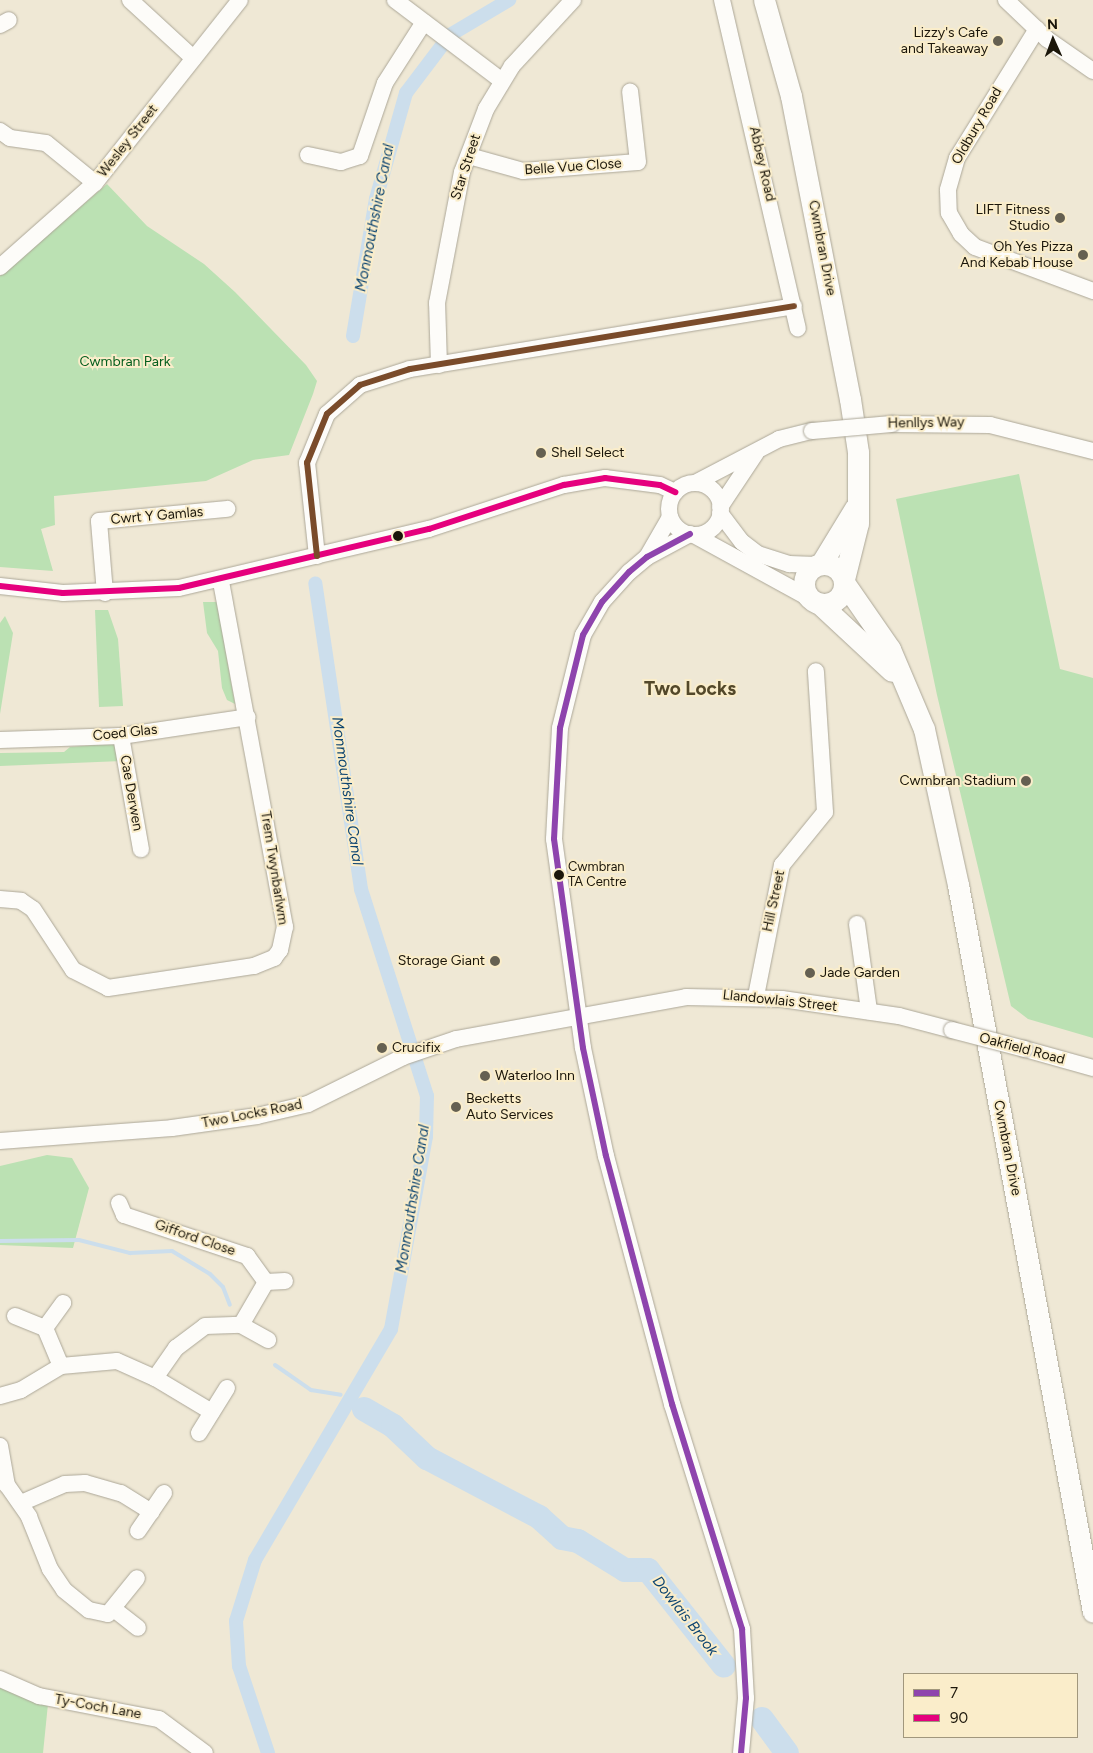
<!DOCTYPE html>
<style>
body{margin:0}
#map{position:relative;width:1093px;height:1753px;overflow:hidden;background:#efe8d5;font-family:Figtree,sans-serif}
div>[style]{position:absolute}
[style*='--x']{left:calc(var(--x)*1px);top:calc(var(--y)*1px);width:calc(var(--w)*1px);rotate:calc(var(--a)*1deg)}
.green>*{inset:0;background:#bbe1b3}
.stream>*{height:4px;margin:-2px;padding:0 2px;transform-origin:2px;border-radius:2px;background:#ccdeec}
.canal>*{height:14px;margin:-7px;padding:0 7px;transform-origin:7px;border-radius:7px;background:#ccdeec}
.river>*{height:24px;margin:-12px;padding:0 12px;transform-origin:12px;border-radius:12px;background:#ccdeec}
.roads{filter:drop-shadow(0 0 1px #aca798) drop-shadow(0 0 1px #aca798)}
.minor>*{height:16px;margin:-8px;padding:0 8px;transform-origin:8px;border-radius:8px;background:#fdfcf9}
.minor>.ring{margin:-8px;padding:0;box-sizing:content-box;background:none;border:16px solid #fdfcf9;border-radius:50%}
.major>*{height:21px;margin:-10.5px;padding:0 10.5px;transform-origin:10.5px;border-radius:10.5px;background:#fdfcf9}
.major>.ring{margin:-10.5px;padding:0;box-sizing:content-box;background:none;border:21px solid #fdfcf9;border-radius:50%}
.bridges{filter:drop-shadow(0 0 1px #aca798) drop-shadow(0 0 1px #aca798)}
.minor-bridge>*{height:16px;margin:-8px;padding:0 8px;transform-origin:8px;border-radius:8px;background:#fdfcf9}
.bus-1>*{height:6px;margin:-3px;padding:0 3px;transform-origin:3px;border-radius:3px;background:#8e44ad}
.bus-2>*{height:6px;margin:-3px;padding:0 3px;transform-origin:3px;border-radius:3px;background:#e5007d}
.bus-3>*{height:6px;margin:-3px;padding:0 3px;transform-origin:3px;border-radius:3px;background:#7a4b2a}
.dots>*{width:14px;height:14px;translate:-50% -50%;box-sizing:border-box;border:2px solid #faedca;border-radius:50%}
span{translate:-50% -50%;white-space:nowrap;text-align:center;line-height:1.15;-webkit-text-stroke:4px #faedca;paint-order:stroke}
.bus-label{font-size:13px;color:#1b160a}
.left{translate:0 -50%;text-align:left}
.poi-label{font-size:14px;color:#1b160a}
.right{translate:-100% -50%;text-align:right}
.street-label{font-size:14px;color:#1b160a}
.park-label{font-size:14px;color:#055e1d}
.water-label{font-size:15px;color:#0d4571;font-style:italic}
.district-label{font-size:19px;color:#53482a;font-weight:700}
.legend{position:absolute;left:903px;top:1673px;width:175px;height:65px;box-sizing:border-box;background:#faedca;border:1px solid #a1977d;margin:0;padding:6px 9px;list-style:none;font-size:15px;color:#1b160a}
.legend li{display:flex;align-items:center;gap:10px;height:25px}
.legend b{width:25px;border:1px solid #a1977d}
.north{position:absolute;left:1028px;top:15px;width:50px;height:50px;-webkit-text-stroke:4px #faedca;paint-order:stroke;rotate:358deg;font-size:14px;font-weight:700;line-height:20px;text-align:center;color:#1b160a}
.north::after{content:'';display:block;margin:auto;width:18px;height:22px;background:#1b160a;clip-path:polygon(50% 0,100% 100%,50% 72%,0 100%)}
</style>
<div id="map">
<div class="green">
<i style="clip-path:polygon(107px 184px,147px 226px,204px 264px,235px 292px,306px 365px,317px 381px,313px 394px,289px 455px,253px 460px,206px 481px,54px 496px,55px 525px,41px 529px,53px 571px,0 567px,0 276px)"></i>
<i style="clip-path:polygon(1019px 474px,1060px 669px,1093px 678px,1093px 1038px,1028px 1019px,1011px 1006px,937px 695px,896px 499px)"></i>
<i style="clip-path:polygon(203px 602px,217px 602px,235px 704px,227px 700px,222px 688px,218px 651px,207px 633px)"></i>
<i style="clip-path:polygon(95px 610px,108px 610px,118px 639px,123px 706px,99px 707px)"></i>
<i style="clip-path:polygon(5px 616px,13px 633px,0 714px,0 623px)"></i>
<i style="clip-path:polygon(119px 743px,122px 761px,0 766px,0 753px,64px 752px,70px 747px)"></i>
<i style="clip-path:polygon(47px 1155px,72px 1158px,89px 1188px,73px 1248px,0 1245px,0 1166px)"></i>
<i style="clip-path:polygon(0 1675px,49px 1694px,43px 1753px,0 1753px)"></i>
</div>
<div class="stream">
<i style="--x:0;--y:1241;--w:79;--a:-0.7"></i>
<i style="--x:79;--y:1240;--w:53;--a:14.3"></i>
<i style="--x:130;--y:1253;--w:42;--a:-2.7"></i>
<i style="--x:172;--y:1251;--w:44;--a:31.2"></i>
<i style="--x:210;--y:1274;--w:18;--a:45"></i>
<i style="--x:223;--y:1287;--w:19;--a:69"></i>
<i style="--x:275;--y:1365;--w:44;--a:34.8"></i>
<i style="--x:311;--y:1390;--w:30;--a:9"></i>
</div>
<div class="canal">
<i style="--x:353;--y:336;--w:139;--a:-80.5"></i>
<i style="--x:376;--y:199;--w:110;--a:-74.2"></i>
<i style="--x:406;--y:93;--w:73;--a:-52.8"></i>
<i style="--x:450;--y:35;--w:69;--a:-30.7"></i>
<i style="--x:268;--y:1753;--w:92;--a:-108.4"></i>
<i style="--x:239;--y:1666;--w:45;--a:-93.8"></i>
<i style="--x:236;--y:1621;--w:64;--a:-72.7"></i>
<i style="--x:255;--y:1560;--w:268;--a:-59.5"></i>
<i style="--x:391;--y:1329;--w:196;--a:-79.7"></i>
<i style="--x:426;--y:1136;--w:40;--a:-88.6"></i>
<i style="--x:427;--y:1096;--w:217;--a:-107.7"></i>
<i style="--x:361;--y:889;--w:309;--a:-98.5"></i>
</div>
<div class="river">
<i style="--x:364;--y:1409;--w:34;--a:30"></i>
<i style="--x:393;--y:1426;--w:47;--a:43.3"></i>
<i style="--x:427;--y:1458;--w:127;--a:27.8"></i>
<i style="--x:539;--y:1517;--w:31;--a:42"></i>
<i style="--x:562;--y:1538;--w:16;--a:11"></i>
<i style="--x:578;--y:1541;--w:55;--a:31.7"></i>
<i style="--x:625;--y:1570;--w:23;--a:0"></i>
<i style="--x:648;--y:1570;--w:122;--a:51.6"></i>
<i style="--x:762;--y:1719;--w:42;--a:53.7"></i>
</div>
<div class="roads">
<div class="minor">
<i style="--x:130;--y:0;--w:86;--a:42.6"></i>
<i style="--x:395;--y:0;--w:134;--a:37.1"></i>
<i style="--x:722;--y:0;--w:337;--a:77"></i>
<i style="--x:1006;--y:0;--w:57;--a:43.6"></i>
<i style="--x:1047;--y:39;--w:56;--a:34.8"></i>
<i style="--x:0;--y:25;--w:10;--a:-29"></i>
<i style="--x:1037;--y:29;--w:152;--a:121.8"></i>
<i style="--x:957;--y:158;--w:33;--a:106"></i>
<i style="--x:948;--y:190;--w:23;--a:88"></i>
<i style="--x:949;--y:213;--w:24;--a:60"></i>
<i style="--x:961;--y:234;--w:19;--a:43"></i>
<i style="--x:975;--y:247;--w:126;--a:20.4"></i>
<i style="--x:0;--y:131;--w:12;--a:35"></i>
<i style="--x:10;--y:138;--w:36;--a:8"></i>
<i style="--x:46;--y:143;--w:63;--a:39.2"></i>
<i style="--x:308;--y:155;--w:34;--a:12"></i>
<i style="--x:341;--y:162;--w:20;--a:-18"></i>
<i style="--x:360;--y:156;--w:77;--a:-71.1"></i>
<i style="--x:385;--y:83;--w:72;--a:-57.4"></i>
<i style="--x:469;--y:156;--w:56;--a:15.5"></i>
<i style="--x:523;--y:171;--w:115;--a:-4.5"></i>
<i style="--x:638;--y:162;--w:71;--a:-96.4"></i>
<i style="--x:0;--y:267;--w:127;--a:-41.5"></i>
<i style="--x:95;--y:183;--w:233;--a:-51.6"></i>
<i style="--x:439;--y:365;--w:62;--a:-91.8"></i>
<i style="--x:437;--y:303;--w:133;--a:-79.2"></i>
<i style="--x:462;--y:172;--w:67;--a:-69.1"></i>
<i style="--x:486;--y:109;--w:50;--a:-58.8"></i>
<i style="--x:512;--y:66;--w:90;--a:-47.3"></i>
<i style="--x:892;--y:424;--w:98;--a:0.6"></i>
<i style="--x:990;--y:425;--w:106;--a:14.2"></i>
<i style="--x:695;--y:483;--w:95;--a:-27.6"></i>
<i style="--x:779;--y:439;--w:34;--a:-14"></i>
<i class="ring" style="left:669px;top:483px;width:36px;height:36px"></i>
<i style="--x:720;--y:507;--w:65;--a:-56.3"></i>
<i style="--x:720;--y:513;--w:36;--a:53"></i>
<i style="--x:742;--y:542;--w:20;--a:37"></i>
<i style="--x:758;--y:554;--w:33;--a:18"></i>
<i style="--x:789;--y:564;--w:27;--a:2"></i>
<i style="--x:690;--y:534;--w:49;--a:151.9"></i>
<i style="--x:647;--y:557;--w:23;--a:140"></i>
<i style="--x:629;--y:572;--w:40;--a:132"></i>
<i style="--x:602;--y:602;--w:38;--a:120"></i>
<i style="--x:583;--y:635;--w:96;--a:103.9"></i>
<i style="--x:560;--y:728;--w:111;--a:93.1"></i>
<i style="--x:554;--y:839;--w:211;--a:82.1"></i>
<i style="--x:583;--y:1048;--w:110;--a:78"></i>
<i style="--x:606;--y:1156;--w:257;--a:75.1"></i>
<i style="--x:672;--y:1404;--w:236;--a:72.7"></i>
<i style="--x:742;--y:1629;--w:69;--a:86.7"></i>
<i style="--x:746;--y:1698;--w:55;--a:95.2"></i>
<i style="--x:694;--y:535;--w:133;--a:28.7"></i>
<i style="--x:317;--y:556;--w:94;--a:-96.1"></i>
<i style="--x:307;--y:463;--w:53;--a:-67.8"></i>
<i style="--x:327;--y:414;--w:44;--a:-41.3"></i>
<i style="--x:360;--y:385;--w:52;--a:-17.7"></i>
<i style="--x:410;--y:369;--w:389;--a:-9.3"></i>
<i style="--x:647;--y:557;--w:46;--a:-60.1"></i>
<i style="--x:0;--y:586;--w:63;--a:6.3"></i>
<i style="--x:63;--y:593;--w:116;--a:-2.5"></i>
<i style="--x:179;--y:588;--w:257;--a:-13.3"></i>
<i style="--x:429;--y:529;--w:142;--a:-18.1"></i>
<i style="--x:564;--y:485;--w:42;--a:-9.7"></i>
<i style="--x:605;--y:478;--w:55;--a:7.3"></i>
<i style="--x:660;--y:485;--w:17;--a:25"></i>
<i style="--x:105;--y:593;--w:72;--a:-94.8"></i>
<i style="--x:99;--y:521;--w:129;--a:-5.4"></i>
<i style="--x:121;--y:736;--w:115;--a:80"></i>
<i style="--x:0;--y:740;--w:121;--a:-1.9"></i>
<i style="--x:121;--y:736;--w:128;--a:-8.5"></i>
<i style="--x:0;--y:899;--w:21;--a:5"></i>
<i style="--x:21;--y:901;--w:14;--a:34"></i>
<i style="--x:33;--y:909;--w:73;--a:56.7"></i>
<i style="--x:73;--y:970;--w:39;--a:27"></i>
<i style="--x:108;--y:988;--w:148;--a:-8.6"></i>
<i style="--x:254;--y:966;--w:22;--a:-22"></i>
<i style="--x:274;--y:958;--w:10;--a:-53"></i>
<i style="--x:280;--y:950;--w:24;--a:-78"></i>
<i style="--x:285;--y:927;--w:352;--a:-100.5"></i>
<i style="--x:857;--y:924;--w:88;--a:82.1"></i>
<i style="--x:756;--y:996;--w:134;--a:-78.8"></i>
<i style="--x:782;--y:865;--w:68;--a:-50.9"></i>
<i style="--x:825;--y:812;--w:141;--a:-93.7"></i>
<i style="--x:1025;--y:1049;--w:71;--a:15.6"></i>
<i style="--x:0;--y:1141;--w:172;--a:-4.3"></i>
<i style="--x:172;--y:1128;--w:86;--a:-8"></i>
<i style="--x:257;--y:1116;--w:52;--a:-13.2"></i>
<i style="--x:308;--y:1104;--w:106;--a:-26.3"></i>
<i style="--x:403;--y:1057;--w:56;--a:-18.8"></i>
<i style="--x:456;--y:1039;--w:234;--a:-10.3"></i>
<i style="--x:686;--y:997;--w:96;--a:1.2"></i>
<i style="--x:782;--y:999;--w:118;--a:8.3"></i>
<i style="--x:899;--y:1016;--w:55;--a:14.8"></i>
<i style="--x:119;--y:1203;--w:13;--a:67"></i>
<i style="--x:124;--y:1215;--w:130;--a:18.4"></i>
<i style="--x:247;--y:1256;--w:32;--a:54"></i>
<i style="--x:266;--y:1282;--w:19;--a:-3"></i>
<i style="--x:15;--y:1316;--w:32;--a:22"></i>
<i style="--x:45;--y:1328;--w:41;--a:67.2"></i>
<i style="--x:241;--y:1325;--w:50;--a:-59.8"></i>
<i style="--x:45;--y:1328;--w:31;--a:-54"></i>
<i style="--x:155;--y:1378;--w:37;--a:-55"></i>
<i style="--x:176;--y:1348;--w:36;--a:-37"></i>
<i style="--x:205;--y:1326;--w:36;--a:-2"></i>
<i style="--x:241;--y:1325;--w:31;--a:29"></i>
<i style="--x:0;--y:1396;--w:22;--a:-16"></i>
<i style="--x:21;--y:1390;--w:47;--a:-31"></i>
<i style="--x:61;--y:1366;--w:56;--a:-5.1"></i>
<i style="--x:117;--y:1361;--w:42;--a:24.1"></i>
<i style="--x:155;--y:1378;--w:66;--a:30.8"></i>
<i style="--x:199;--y:1433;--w:53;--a:-58.1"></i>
<i style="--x:0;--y:1446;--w:40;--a:80"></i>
<i style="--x:7;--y:1485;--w:39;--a:55"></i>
<i style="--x:29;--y:1517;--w:56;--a:68"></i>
<i style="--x:50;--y:1569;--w:25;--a:56"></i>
<i style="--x:64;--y:1590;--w:32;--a:39"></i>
<i style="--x:89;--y:1610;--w:19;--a:12"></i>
<i style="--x:108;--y:1614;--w:46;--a:-51.1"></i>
<i style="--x:21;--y:1503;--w:48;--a:-23.4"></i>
<i style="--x:65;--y:1484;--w:20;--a:-3"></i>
<i style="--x:85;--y:1483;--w:37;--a:16"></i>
<i style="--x:121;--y:1493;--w:36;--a:32"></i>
<i style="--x:138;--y:1531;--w:46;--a:-55.6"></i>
<i style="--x:115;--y:1610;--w:29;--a:38"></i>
<i style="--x:0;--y:1679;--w:43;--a:23.6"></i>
<i style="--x:39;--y:1696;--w:122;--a:10.9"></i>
<i style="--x:159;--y:1719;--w:57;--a:36.5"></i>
</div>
<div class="major">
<i style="--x:764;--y:0;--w:100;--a:74.3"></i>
<i style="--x:791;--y:96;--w:309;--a:79"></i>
<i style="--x:850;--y:399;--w:54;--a:81.4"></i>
<i style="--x:858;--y:452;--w:71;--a:90"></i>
<i style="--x:858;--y:523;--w:58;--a:104"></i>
<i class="ring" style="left:804px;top:564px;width:19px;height:19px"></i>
<i style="--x:821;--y:564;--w:66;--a:-58.7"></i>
<i style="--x:845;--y:584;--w:79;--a:55.3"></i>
<i style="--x:890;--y:649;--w:87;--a:67"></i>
<i style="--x:924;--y:729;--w:160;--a:77.7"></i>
<i style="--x:958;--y:885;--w:739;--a:79.48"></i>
<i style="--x:820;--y:604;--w:98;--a:42.9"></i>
</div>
</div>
<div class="bridges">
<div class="minor-bridge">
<i style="--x:812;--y:431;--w:80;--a:-5"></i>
<i style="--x:952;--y:1030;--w:75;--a:14.6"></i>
</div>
</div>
<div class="bus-1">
<i style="--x:690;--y:534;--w:49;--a:151.9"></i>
<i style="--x:647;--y:557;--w:23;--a:140"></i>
<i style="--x:629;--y:572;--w:40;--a:132"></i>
<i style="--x:602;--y:602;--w:38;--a:120"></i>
<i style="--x:583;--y:635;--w:96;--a:103.9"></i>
<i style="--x:560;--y:728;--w:111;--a:93.1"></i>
<i style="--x:554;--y:839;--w:211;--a:82.1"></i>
<i style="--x:583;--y:1048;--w:110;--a:78"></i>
<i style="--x:606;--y:1156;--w:257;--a:75.1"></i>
<i style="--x:672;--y:1404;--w:236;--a:72.7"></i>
<i style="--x:742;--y:1629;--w:69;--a:86.7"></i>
<i style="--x:746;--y:1698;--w:55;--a:95.2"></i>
</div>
<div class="bus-2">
<i style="--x:0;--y:586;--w:63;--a:6.3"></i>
<i style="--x:63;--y:593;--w:116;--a:-2.5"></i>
<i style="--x:179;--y:588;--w:257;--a:-13.3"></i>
<i style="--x:429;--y:529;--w:142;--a:-18.1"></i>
<i style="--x:564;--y:485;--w:42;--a:-9.7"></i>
<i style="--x:605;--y:478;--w:55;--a:7.3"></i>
<i style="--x:660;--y:485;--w:17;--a:25"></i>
</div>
<div class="bus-3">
<i style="--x:317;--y:556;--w:94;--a:-96.1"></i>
<i style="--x:307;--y:463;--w:53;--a:-67.8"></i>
<i style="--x:327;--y:414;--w:44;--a:-41.3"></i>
<i style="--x:360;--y:385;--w:52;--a:-17.7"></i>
<i style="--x:410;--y:369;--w:389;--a:-9.3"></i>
</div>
<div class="dots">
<i style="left:998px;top:41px;background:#656051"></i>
<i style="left:1060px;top:218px;background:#656051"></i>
<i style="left:1083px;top:255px;background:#656051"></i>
<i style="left:541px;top:453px;background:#656051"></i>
<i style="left:398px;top:536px;background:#1b160a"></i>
<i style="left:1026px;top:781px;background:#656051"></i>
<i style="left:559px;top:875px;background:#1b160a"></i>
<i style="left:495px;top:961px;background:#656051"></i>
<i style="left:810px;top:973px;background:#656051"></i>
<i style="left:382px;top:1048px;background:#656051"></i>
<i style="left:485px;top:1076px;background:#656051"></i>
<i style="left:456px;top:1107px;background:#656051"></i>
</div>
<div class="bus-label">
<span class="left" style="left:568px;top:875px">Cwmbran<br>TA Centre</span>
</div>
<div class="poi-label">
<span class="right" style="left:988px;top:41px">Lizzy's Cafe<br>and Takeaway</span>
<span class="right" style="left:1050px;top:218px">LIFT Fitness<br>Studio</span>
<span class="right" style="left:1073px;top:255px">Oh Yes Pizza<br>And Kebab House</span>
<span class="left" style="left:551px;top:453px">Shell Select</span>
<span class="right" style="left:1016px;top:781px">Cwmbran Stadium</span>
<span class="right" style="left:485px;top:961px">Storage Giant</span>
<span class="left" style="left:820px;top:973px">Jade Garden</span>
<span class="left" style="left:392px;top:1048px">Crucifix</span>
<span class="left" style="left:495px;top:1076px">Waterloo Inn</span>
<span class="left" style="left:466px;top:1107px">Becketts<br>Auto Services</span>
</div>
<div class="street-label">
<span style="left:977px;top:126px;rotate:-60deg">Oldbury Road</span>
<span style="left:128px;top:141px;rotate:-52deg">Wesley Street</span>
<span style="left:762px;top:164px;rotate:77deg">Abbey Road</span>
<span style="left:466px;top:167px;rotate:-72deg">Star Street</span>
<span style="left:573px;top:167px;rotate:-4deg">Belle Vue Close</span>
<span style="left:822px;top:248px;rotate:79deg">Cwmbran Drive</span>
<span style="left:926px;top:423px;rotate:-1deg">Henllys Way</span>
<span style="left:157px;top:516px;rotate:-5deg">Cwrt Y Gamlas</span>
<span style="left:125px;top:733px;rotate:-6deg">Coed Glas</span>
<span style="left:131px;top:793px;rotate:80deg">Cae Derwen</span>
<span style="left:274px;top:868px;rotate:81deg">Trem Twynbarlwm</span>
<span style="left:774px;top:901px;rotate:-78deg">Hill Street</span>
<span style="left:780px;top:1001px;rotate:6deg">Llandowlais Street</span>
<span style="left:1022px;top:1049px;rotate:15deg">Oakfield Road</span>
<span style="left:252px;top:1114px;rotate:-11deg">Two Locks Road</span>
<span style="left:1007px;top:1148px;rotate:79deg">Cwmbran Drive</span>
<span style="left:195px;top:1238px;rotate:19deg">Gifford Close</span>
<span style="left:98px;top:1707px;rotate:10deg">Ty-Coch Lane</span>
</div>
<div class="park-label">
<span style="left:125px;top:362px">Cwmbran Park</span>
</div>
<div class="water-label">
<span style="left:375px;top:218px;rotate:-79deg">Monmouthshire Canal</span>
<span style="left:347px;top:791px;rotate:82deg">Monmouthshire Canal</span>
<span style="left:413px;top:1199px;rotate:-81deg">Monmouthshire Canal</span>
<span style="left:685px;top:1616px;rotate:52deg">Dowlais Brook</span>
</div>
<div class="district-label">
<span style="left:690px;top:689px">Two Locks</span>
</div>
<ul class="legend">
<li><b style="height:6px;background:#8e44ad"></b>7</li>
<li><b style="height:6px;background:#e5007d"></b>90</li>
</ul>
<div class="north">N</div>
</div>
